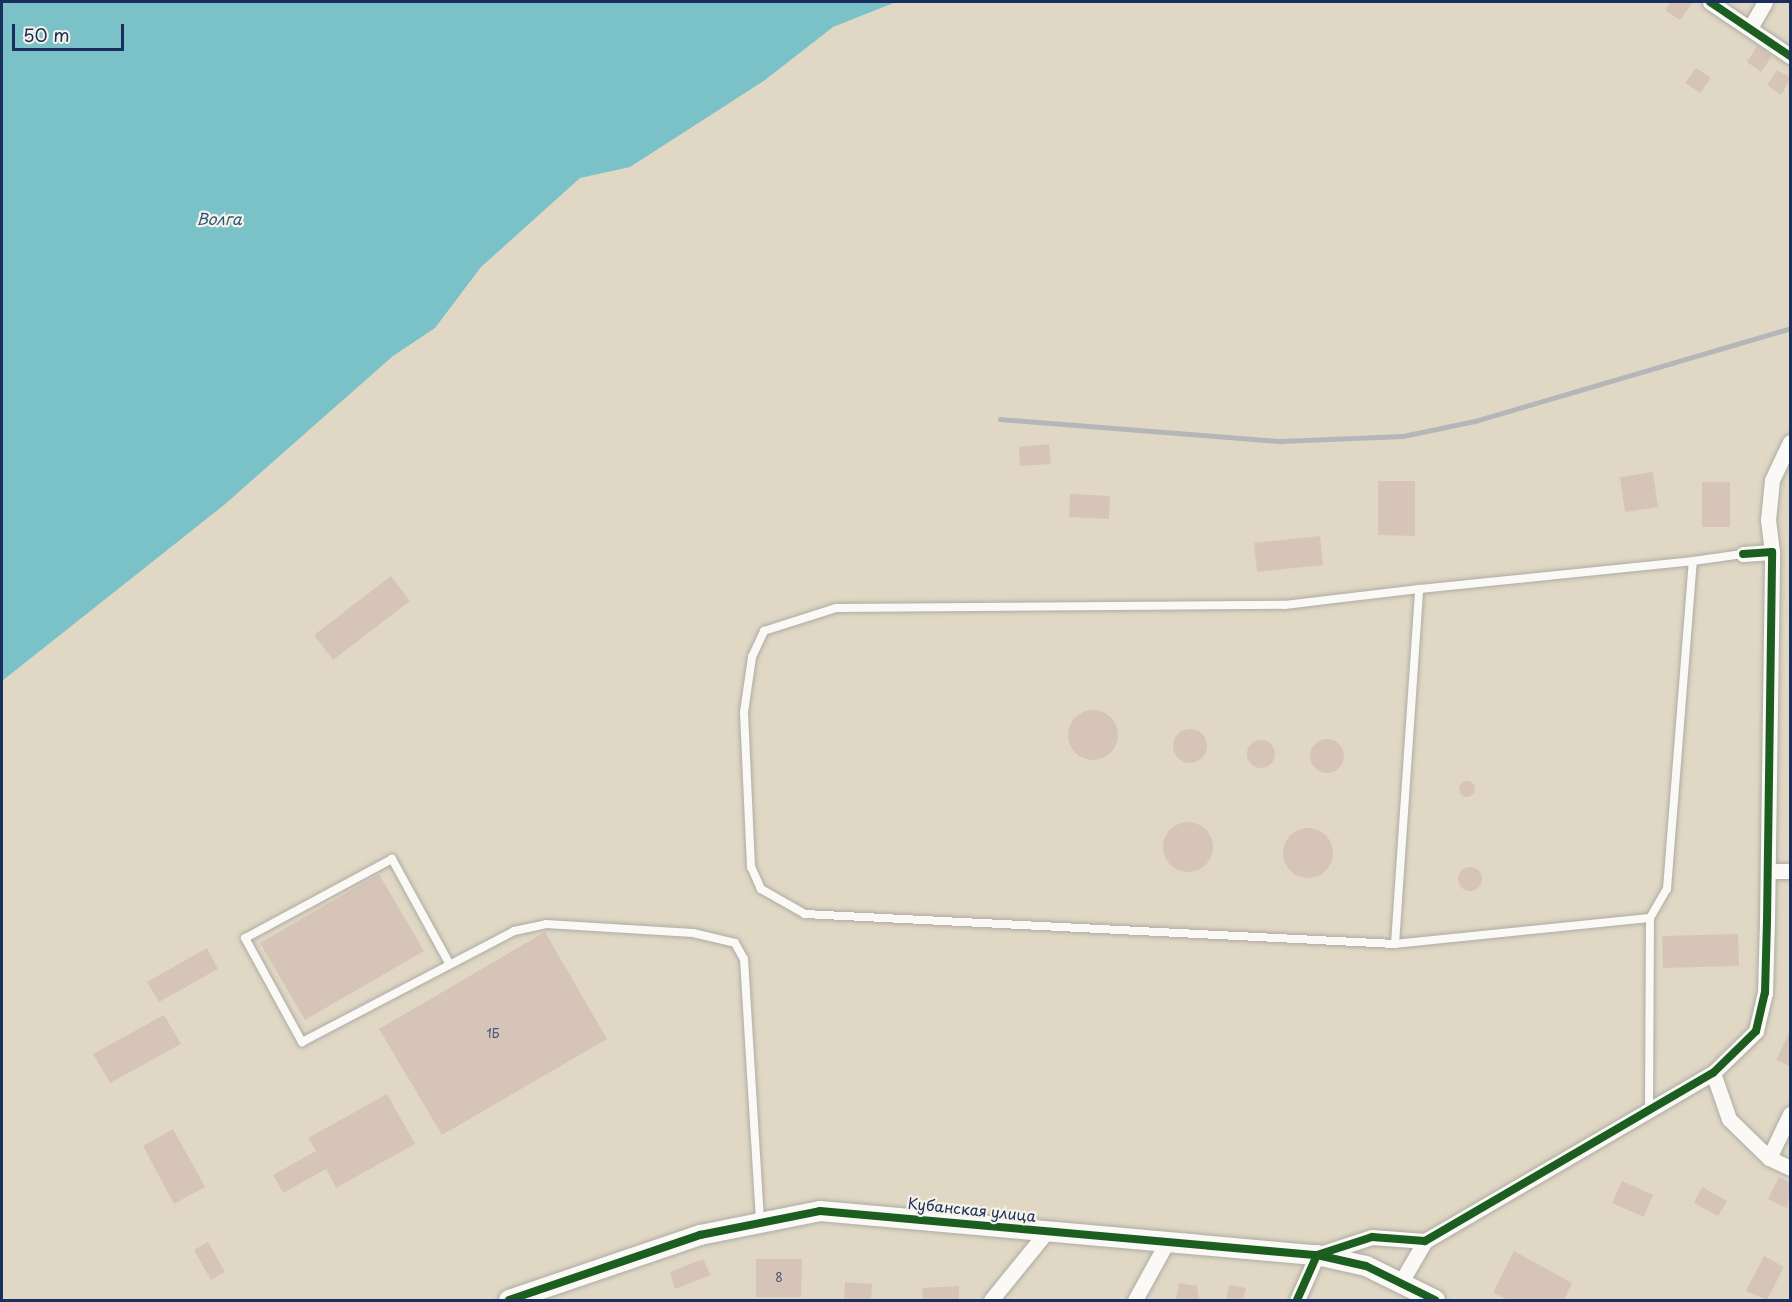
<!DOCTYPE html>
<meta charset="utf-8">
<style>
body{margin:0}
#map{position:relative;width:1792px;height:1302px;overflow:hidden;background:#e0d8c4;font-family:"Playpen Sans",sans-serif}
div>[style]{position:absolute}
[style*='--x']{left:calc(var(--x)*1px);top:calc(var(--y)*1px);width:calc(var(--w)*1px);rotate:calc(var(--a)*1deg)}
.water>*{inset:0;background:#7ac2c8}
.building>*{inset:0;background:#d7c4b9}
.round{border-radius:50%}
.roads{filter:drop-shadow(0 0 2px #aeaba4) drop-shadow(0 0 2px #aeaba4)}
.service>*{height:8px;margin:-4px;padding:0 4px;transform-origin:4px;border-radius:4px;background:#faf9f6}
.minor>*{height:15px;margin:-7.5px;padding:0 7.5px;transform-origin:7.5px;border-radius:7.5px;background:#faf9f6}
.tertiary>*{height:20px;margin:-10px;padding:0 10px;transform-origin:10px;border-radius:10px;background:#faf9f6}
.rail>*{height:4.5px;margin:-2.25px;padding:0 2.25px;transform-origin:2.25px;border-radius:2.25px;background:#b5b6b8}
.cycleway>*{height:8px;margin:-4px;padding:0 4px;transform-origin:4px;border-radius:4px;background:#1b5e20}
span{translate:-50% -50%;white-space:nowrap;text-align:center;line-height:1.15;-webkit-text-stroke:4.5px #f7f3e8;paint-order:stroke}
.number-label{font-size:12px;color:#4a5475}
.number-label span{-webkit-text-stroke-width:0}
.street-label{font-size:15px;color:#1b2f5e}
.water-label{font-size:16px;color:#2a587e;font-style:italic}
.frame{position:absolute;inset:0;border:3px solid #1b2f5e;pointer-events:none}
.scale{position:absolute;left:12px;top:24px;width:112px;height:27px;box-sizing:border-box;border:3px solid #1b2f5e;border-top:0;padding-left:8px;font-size:18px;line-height:21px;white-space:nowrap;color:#1b2f5e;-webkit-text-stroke:4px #f7f3e8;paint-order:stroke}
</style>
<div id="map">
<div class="water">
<i style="clip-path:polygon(2px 2px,896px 2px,833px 27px,765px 80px,630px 167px,580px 178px,481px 267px,435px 328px,393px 356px,224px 505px,2px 681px)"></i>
</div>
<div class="building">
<i style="clip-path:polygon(1671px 2px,1693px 2px,1680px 20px,1665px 10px)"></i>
<i style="clip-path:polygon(1757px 46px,1772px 56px,1761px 72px,1747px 62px)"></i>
<i style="clip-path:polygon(1696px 68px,1711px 78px,1700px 93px,1685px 83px)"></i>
<i style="clip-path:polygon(1777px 70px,1791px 78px,1781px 95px,1767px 85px)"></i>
<i style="clip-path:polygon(1049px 444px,1051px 464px,1020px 466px,1019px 447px)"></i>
<i style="clip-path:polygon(1653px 472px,1658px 507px,1625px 512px,1620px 477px)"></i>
<i style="clip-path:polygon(1378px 481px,1415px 481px,1415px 536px,1378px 535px)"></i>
<i style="clip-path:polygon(1702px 482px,1730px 482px,1730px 527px,1702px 527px)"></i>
<i style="clip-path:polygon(1070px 494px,1110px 496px,1109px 519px,1069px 517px)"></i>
<i style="clip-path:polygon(1320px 536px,1323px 565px,1257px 572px,1254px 543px)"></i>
<i style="clip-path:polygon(391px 576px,410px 601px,333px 660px,314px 635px)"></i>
<i class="round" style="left:1068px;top:710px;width:50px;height:50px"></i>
<i class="round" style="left:1173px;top:729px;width:34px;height:34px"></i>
<i class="round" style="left:1310px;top:739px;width:34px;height:34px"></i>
<i class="round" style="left:1247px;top:740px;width:28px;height:28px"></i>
<i class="round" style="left:1459px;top:781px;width:16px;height:16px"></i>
<i class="round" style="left:1163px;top:822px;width:50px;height:50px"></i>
<i class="round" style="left:1283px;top:828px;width:50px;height:50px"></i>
<i class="round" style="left:1458px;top:867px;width:24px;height:24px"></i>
<i style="clip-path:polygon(379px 874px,424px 951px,305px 1020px,260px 943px)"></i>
<i style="clip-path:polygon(545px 932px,607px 1039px,442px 1135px,379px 1029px)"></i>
<i style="clip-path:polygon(1738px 934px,1739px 966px,1663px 968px,1662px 936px)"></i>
<i style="clip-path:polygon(207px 948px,218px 969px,159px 1002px,147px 982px)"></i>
<i style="clip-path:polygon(164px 1015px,181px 1044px,110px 1083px,93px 1054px)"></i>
<i style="clip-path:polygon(1791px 1029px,1791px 1067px,1776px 1060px)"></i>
<i style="clip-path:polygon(387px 1094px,415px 1144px,336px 1188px,326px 1169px,283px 1193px,273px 1175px,316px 1151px,308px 1138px)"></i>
<i style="clip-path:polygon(173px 1129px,205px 1187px,174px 1204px,143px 1146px)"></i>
<i style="clip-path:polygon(1779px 1177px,1791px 1183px,1787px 1208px,1768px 1199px)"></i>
<i style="clip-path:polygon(1622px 1181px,1653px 1195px,1644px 1217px,1612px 1203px)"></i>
<i style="clip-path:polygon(1702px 1187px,1727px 1201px,1718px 1216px,1694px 1203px)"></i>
<i style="clip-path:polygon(208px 1242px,225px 1272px,211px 1280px,194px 1250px)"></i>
<i style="clip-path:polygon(1514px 1251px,1572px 1283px,1564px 1300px,1509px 1300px,1493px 1293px)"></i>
<i style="clip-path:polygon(1764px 1256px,1784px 1267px,1767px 1300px,1746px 1291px)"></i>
<i style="clip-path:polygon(703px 1259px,711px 1275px,675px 1289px,670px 1272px)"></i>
<i style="clip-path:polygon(756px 1259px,802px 1259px,801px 1297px,756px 1297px)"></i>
<i style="clip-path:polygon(845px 1282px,872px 1284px,871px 1300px,844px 1300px)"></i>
<i style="clip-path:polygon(1179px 1283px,1197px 1286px,1199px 1300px,1176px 1300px)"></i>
<i style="clip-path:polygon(1229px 1285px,1246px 1288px,1243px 1300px,1226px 1300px)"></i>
<i style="clip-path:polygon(959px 1286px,959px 1300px,923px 1300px,922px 1288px)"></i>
</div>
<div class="roads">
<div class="service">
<i style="--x:1650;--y:918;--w:256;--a:174.2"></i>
<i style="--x:1395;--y:944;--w:356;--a:-86.1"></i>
<i style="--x:1419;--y:589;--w:275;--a:-5.8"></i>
<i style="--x:1395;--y:944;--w:591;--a:-177.09"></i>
<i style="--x:805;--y:914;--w:51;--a:-150.4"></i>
<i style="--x:761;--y:889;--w:24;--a:-114"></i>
<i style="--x:751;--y:867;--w:155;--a:-92.6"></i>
<i style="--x:744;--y:712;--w:56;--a:-81.7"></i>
<i style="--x:752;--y:657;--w:29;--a:-65"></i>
<i style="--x:764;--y:631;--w:76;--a:-17.7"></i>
<i style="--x:836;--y:608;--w:449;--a:-0.4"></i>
<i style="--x:1285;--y:605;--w:135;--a:-6.8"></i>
<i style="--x:449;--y:963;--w:119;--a:-118.7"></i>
<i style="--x:392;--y:859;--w:167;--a:151.7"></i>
<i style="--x:245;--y:938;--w:119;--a:61.3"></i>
<i style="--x:302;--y:1042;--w:239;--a:-27.6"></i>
<i style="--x:514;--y:931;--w:33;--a:-12"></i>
<i style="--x:546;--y:924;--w:147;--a:3.5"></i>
<i style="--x:693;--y:933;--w:43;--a:13.4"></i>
<i style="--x:735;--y:943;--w:18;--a:61"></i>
<i style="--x:744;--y:959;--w:261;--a:86.5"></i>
<i style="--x:1649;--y:1106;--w:188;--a:-89.7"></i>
<i style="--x:1650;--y:918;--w:34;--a:-60"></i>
<i style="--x:1667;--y:889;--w:329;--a:-85.5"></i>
<i style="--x:1693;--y:561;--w:50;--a:-8"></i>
</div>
<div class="minor">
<i style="--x:1710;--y:2;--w:97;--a:34"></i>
<i style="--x:1750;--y:28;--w:30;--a:-60"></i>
<i style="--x:1772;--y:552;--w:32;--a:-97"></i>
<i style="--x:1768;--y:520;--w:40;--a:-84.3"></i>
<i style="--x:1772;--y:480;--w:42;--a:-64.7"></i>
<i style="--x:1769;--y:871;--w:21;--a:0"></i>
<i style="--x:1713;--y:1073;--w:49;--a:70.8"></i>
<i style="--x:1729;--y:1119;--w:56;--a:44.3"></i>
<i style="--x:1769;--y:1158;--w:23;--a:25"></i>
<i style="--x:1769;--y:1158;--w:49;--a:-64.5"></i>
<i style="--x:1401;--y:1282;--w:48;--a:-59.7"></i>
<i style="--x:991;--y:1300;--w:89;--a:-50.9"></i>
<i style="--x:1135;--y:1300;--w:66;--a:-61.1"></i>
<i style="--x:1297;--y:1300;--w:49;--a:-66"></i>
<i style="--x:1317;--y:1255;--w:58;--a:-18.1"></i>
<i style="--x:1372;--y:1237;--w:53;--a:4.3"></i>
<i style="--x:1425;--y:1241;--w:333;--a:-30.3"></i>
<i style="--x:1713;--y:1073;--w:60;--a:-44.3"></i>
<i style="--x:1756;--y:1031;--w:39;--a:-77"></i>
<i style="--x:1765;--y:993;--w:72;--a:-88.4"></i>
<i style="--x:1767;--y:921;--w:369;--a:-89.2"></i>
<i style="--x:1772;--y:552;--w:29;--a:176"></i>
</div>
<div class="tertiary">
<i style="--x:509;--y:1300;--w:202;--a:-18.8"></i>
<i style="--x:700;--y:1235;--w:122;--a:-11.3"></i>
<i style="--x:820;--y:1211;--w:499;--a:5.1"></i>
<i style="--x:1317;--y:1255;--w:50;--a:12.7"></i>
<i style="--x:1366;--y:1266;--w:77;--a:26.2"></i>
</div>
</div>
<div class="rail">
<i style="--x:1000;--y:419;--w:282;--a:4.5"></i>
<i style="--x:1281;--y:441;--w:122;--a:-2.3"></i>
<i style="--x:1403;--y:436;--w:74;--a:-11.8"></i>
<i style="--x:1475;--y:421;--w:328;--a:-16.4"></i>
</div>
<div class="cycleway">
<i style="--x:1710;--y:2;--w:97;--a:34"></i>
<i style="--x:509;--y:1300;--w:202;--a:-18.8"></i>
<i style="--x:700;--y:1235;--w:122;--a:-11.3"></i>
<i style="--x:820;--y:1211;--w:499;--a:5.1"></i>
<i style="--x:1317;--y:1255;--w:50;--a:12.7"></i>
<i style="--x:1366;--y:1266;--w:77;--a:26.2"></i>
<i style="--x:1297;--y:1300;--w:49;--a:-66"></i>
<i style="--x:1317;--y:1255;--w:58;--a:-18.1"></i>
<i style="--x:1372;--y:1237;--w:53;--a:4.3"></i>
<i style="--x:1425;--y:1241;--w:333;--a:-30.3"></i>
<i style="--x:1713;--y:1073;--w:60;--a:-44.3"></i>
<i style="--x:1756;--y:1031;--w:39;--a:-77"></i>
<i style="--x:1765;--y:993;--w:72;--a:-88.4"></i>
<i style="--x:1767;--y:921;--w:369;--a:-89.2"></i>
<i style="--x:1772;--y:552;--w:29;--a:176"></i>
</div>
<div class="number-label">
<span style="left:493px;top:1034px">1Б</span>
<span style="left:779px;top:1278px">8</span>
</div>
<div class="street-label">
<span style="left:972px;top:1209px;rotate:6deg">Кубанская улица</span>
</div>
<div class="water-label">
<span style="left:219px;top:218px">Волга</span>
</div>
<div class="frame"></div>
<div class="scale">50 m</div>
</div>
